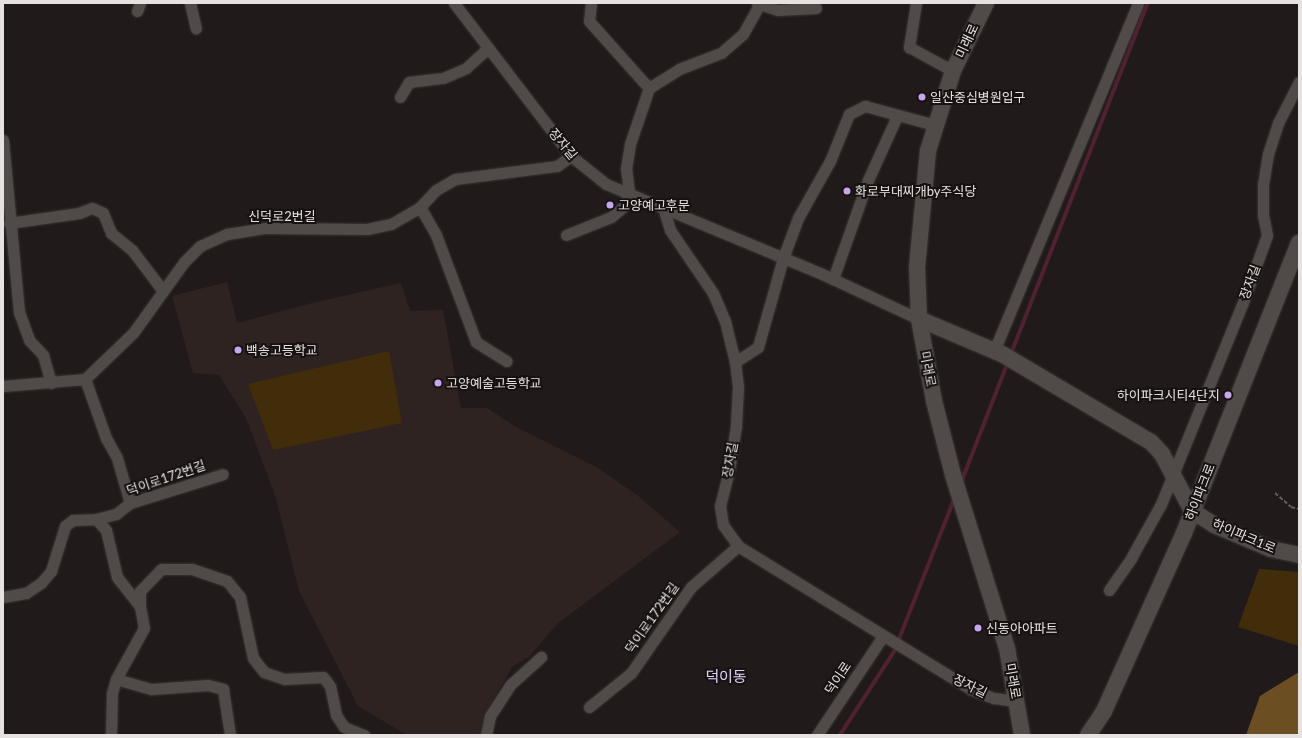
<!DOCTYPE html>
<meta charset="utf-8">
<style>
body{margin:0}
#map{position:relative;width:1302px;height:738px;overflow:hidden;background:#201b1a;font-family:Lato,"Noto Sans KR",sans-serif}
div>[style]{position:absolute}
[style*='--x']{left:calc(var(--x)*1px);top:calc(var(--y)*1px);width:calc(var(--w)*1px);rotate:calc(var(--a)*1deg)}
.built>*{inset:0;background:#2e2320}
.green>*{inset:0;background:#412d0a}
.forest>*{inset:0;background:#6b4f22}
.stream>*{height:3.5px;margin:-1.75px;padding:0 1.75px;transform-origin:1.75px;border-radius:1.75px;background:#502131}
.path>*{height:2px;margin-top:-1px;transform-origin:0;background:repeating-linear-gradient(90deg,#635e5d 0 4px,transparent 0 6px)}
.roads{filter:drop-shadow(0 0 1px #3a3635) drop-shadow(0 0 1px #3a3635)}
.street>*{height:11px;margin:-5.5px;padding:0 5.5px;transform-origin:5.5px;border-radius:5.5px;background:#504b49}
.secondary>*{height:16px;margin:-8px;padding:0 8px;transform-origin:8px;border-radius:8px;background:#504b49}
.dots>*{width:11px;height:11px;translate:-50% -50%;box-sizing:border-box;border:2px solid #171211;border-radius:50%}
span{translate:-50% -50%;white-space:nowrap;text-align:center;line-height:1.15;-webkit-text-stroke:4px #171211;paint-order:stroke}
.street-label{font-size:13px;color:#e5e2e1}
.poi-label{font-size:13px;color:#e5e2e1}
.left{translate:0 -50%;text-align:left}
.right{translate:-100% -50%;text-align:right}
.quarter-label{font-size:15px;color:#e1d0fa}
.frame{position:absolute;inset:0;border:4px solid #e5e2e1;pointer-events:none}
</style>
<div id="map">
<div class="built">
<i style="clip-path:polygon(227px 282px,237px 323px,312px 303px,401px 283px,410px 311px,443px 310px,461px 408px,487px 408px,516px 427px,596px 467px,637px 495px,680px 532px,557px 624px,529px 657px,512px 667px,484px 716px,479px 735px,407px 735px,358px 706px,299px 591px,276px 498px,246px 418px,219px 375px,193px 373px,172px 296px)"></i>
</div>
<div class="green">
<i style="clip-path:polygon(389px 351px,402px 423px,273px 450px,248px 384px)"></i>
<i style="clip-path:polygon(1259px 569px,1299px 572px,1299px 646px,1238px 627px)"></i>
</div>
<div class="forest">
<i style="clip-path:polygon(1299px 672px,1299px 735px,1246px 735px,1260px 696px)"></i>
</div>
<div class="stream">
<i style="--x:1011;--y:354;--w:377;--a:-68.7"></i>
<i style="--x:961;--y:483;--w:130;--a:-68.8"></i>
<i style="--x:840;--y:735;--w:99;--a:-57"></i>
<i style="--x:894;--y:652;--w:163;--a:-68.5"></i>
</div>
<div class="path">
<i style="--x:1275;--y:493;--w:21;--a:41"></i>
<i style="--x:1291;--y:507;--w:8;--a:14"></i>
</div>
<div class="roads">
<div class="street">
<i style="--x:190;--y:3;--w:26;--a:77"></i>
<i style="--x:454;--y:3;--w:193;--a:52.6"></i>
<i style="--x:571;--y:156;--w:45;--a:38.7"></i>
<i style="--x:606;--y:184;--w:232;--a:22.6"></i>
<i style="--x:820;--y:273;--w:109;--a:24.9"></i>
<i style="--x:591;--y:3;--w:18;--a:96"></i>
<i style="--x:589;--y:21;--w:90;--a:48.2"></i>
<i style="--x:757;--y:3;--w:21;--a:19"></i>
<i style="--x:777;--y:10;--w:39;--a:-3"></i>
<i style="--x:916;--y:3;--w:45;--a:99"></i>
<i style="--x:909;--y:47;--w:50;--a:28.6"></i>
<i style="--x:137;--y:11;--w:9;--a:-69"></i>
<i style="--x:400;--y:97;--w:17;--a:-59"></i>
<i style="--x:409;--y:82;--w:34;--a:-7"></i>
<i style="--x:443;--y:78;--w:25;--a:-23"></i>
<i style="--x:466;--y:68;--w:30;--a:-42"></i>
<i style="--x:3;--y:140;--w:173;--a:84.7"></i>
<i style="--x:19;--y:312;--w:30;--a:70"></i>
<i style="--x:29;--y:340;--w:21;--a:47"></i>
<i style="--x:43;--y:355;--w:29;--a:74"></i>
<i style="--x:420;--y:207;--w:32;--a:60"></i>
<i style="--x:436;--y:235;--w:114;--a:69.5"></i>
<i style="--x:476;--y:342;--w:36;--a:32"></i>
<i style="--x:663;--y:207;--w:24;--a:73"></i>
<i style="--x:670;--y:230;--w:76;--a:55.7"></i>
<i style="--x:713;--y:293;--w:30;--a:67"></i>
<i style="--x:725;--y:321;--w:42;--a:76.3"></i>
<i style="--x:735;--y:362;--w:25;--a:83"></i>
<i style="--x:738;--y:387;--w:39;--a:93"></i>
<i style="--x:736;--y:426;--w:45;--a:99"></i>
<i style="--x:729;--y:470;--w:37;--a:104"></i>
<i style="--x:720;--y:506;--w:19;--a:81"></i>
<i style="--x:723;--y:525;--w:26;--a:54"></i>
<i style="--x:738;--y:546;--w:273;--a:31.6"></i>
<i style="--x:970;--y:689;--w:26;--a:21"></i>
<i style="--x:994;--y:698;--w:22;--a:8"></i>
<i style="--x:9;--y:223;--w:71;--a:-8.1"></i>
<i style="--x:79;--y:213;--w:14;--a:-21"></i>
<i style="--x:92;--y:208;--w:12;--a:24"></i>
<i style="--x:103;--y:213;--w:22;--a:68"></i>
<i style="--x:111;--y:233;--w:27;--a:39"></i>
<i style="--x:132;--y:250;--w:51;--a:52.9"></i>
<i style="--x:566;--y:235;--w:48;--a:-21.8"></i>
<i style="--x:611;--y:217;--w:17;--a:-40"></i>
<i style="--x:624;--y:206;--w:15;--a:-70"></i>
<i style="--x:629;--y:192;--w:23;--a:-97"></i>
<i style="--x:626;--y:169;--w:25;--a:-81"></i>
<i style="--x:630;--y:144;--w:59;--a:-71.3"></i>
<i style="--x:649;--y:88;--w:36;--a:-32"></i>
<i style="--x:679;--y:69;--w:45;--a:-20.9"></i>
<i style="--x:721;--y:53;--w:29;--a:-41"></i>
<i style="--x:743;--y:34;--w:35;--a:-61"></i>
<i style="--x:833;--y:279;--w:105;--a:-70.5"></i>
<i style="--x:868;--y:180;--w:70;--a:-65.6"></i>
<i style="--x:994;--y:351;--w:377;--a:-67.5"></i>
<i style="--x:735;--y:362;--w:27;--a:-33"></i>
<i style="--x:758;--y:347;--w:92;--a:-74.3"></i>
<i style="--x:783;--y:258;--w:43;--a:-69.4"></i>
<i style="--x:798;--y:218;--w:65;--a:-60.7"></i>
<i style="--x:830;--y:161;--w:51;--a:-68"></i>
<i style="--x:849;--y:114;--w:18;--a:-27"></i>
<i style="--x:865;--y:106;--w:73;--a:15.2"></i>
<i style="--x:85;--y:379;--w:63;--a:70.4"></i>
<i style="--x:106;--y:438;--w:23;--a:61"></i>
<i style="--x:117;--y:458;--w:47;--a:73.9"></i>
<i style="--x:3;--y:386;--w:82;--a:-4.9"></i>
<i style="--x:85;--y:379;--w:66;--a:-43.8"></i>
<i style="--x:133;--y:333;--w:87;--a:-54.3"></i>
<i style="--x:184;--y:262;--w:23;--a:-45"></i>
<i style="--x:200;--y:246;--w:30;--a:-24"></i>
<i style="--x:227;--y:234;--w:39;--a:-9"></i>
<i style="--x:266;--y:228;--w:101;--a:0.6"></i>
<i style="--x:367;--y:229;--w:25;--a:-12"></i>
<i style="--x:391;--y:224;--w:34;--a:-30"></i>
<i style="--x:420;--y:207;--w:23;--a:-47"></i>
<i style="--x:436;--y:190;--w:22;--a:-30"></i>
<i style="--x:455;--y:179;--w:103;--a:-7.3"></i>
<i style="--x:557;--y:166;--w:17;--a:-36"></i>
<i style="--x:96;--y:519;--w:21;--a:-14"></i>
<i style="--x:116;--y:514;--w:18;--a:-38"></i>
<i style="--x:130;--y:503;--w:97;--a:-17.3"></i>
<i style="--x:1109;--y:590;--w:39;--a:-55"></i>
<i style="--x:1131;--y:558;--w:62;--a:-60.9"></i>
<i style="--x:1161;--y:504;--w:215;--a:-67.9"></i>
<i style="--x:1242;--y:305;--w:74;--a:-70.3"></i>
<i style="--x:1267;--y:235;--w:20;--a:-101"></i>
<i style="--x:1263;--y:215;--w:30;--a:-90"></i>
<i style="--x:1263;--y:185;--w:31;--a:-81"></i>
<i style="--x:1268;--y:154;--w:33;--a:-72"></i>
<i style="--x:1278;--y:123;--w:46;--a:-62.9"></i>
<i style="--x:3;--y:597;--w:23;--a:-10"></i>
<i style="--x:26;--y:593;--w:18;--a:-34"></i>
<i style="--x:41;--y:583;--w:16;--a:-50"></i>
<i style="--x:51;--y:571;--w:47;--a:-72.7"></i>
<i style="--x:65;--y:526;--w:10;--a:-37"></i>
<i style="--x:73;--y:520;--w:23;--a:-2"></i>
<i style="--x:96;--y:519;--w:15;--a:48"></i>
<i style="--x:106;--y:530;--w:48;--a:76.8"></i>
<i style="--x:117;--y:577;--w:37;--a:52"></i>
<i style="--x:140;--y:606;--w:22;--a:80"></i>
<i style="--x:144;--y:628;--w:58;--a:118.8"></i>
<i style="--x:116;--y:679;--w:15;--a:106"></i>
<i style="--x:112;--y:693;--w:42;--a:91.4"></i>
<i style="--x:140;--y:606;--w:15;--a:-90"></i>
<i style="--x:140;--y:591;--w:30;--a:-46"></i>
<i style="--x:161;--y:569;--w:31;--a:0"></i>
<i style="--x:192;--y:569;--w:37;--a:19"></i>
<i style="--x:227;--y:581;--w:21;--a:51"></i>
<i style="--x:240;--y:597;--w:62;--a:78"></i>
<i style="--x:253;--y:658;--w:18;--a:52"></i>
<i style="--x:264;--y:672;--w:21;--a:19"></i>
<i style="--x:284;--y:679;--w:39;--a:-3"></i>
<i style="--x:323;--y:677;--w:11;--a:52"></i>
<i style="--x:330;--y:686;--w:30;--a:78"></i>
<i style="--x:336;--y:715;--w:14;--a:56"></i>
<i style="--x:344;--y:727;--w:22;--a:22"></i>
<i style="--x:116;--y:679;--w:37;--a:16"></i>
<i style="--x:152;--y:689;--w:56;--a:-4.1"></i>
<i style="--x:208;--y:685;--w:16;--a:15"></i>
<i style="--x:223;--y:689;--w:47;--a:81.3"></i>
<i style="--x:589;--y:707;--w:54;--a:-39"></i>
<i style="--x:631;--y:673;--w:105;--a:-55.1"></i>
<i style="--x:691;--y:587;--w:62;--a:-41.1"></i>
<i style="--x:486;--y:735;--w:19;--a:-78"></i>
<i style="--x:490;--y:716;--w:37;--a:-57"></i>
<i style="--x:510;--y:685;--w:42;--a:-42.1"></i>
<i style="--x:817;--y:735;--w:119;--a:-56.3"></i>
</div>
<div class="secondary">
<i style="--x:986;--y:3;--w:76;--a:115.9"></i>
<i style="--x:953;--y:71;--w:84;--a:107.4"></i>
<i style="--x:928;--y:151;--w:117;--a:95.4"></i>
<i style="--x:917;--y:267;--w:52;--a:87.8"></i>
<i style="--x:919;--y:319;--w:83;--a:79.6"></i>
<i style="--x:934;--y:401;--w:76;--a:75.6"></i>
<i style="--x:953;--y:475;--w:181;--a:72.7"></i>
<i style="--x:1007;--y:648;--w:88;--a:80.2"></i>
<i style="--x:919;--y:319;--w:90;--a:22.9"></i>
<i style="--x:1002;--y:354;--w:173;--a:30.6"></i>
<i style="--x:1151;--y:442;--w:16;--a:47"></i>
<i style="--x:1162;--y:454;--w:64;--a:62.2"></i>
<i style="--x:1192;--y:511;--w:26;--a:32"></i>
<i style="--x:1214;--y:525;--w:62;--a:22.8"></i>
<i style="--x:1271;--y:549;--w:29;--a:12"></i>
<i style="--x:1088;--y:735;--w:29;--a:-56"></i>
<i style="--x:1104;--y:711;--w:195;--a:-65.8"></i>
<i style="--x:1184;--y:533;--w:312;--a:-68.4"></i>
</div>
</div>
<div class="dots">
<i style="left:922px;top:97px;background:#c6a6f0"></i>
<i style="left:847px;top:191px;background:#c6a6f0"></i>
<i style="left:610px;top:205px;background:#c6a6f0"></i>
<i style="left:238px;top:350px;background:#c6a6f0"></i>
<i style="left:438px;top:383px;background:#c6a6f0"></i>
<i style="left:1228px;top:395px;background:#c6a6f0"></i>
<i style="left:978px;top:628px;background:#c6a6f0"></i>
</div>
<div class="street-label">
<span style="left:967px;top:41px;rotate:-65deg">미래로</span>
<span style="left:563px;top:144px;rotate:50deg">장자길</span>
<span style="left:282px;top:216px">신덕로2번길</span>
<span style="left:1250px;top:282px;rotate:-70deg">장자길</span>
<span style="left:928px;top:369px;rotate:79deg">미래로</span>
<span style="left:730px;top:460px;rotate:-80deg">장자길</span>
<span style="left:166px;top:478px;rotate:-19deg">덕이로172번길</span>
<span style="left:1200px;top:492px;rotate:-69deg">하이파크로</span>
<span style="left:1244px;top:536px;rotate:23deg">하이파크1로</span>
<span style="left:652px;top:618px;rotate:-55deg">덕이로172번길</span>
<span style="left:838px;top:678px;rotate:-56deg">덕이로</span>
<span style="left:1013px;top:681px;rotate:80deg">미래로</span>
<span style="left:970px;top:686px;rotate:26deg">장자길</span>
</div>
<div class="poi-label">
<span class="left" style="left:930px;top:97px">일산중심병원입구</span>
<span class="left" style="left:855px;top:191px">화로부대찌개by주식당</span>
<span class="left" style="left:618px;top:205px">고양예고후문</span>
<span class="left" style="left:246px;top:350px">백송고등학교</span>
<span class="left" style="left:446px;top:383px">고양예술고등학교</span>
<span class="right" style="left:1220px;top:395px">하이파크시티4단지</span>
<span class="left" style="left:986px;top:628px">신동아아파트</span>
</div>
<div class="quarter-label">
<span style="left:726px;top:677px">덕이동</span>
</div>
<div class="frame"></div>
</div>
